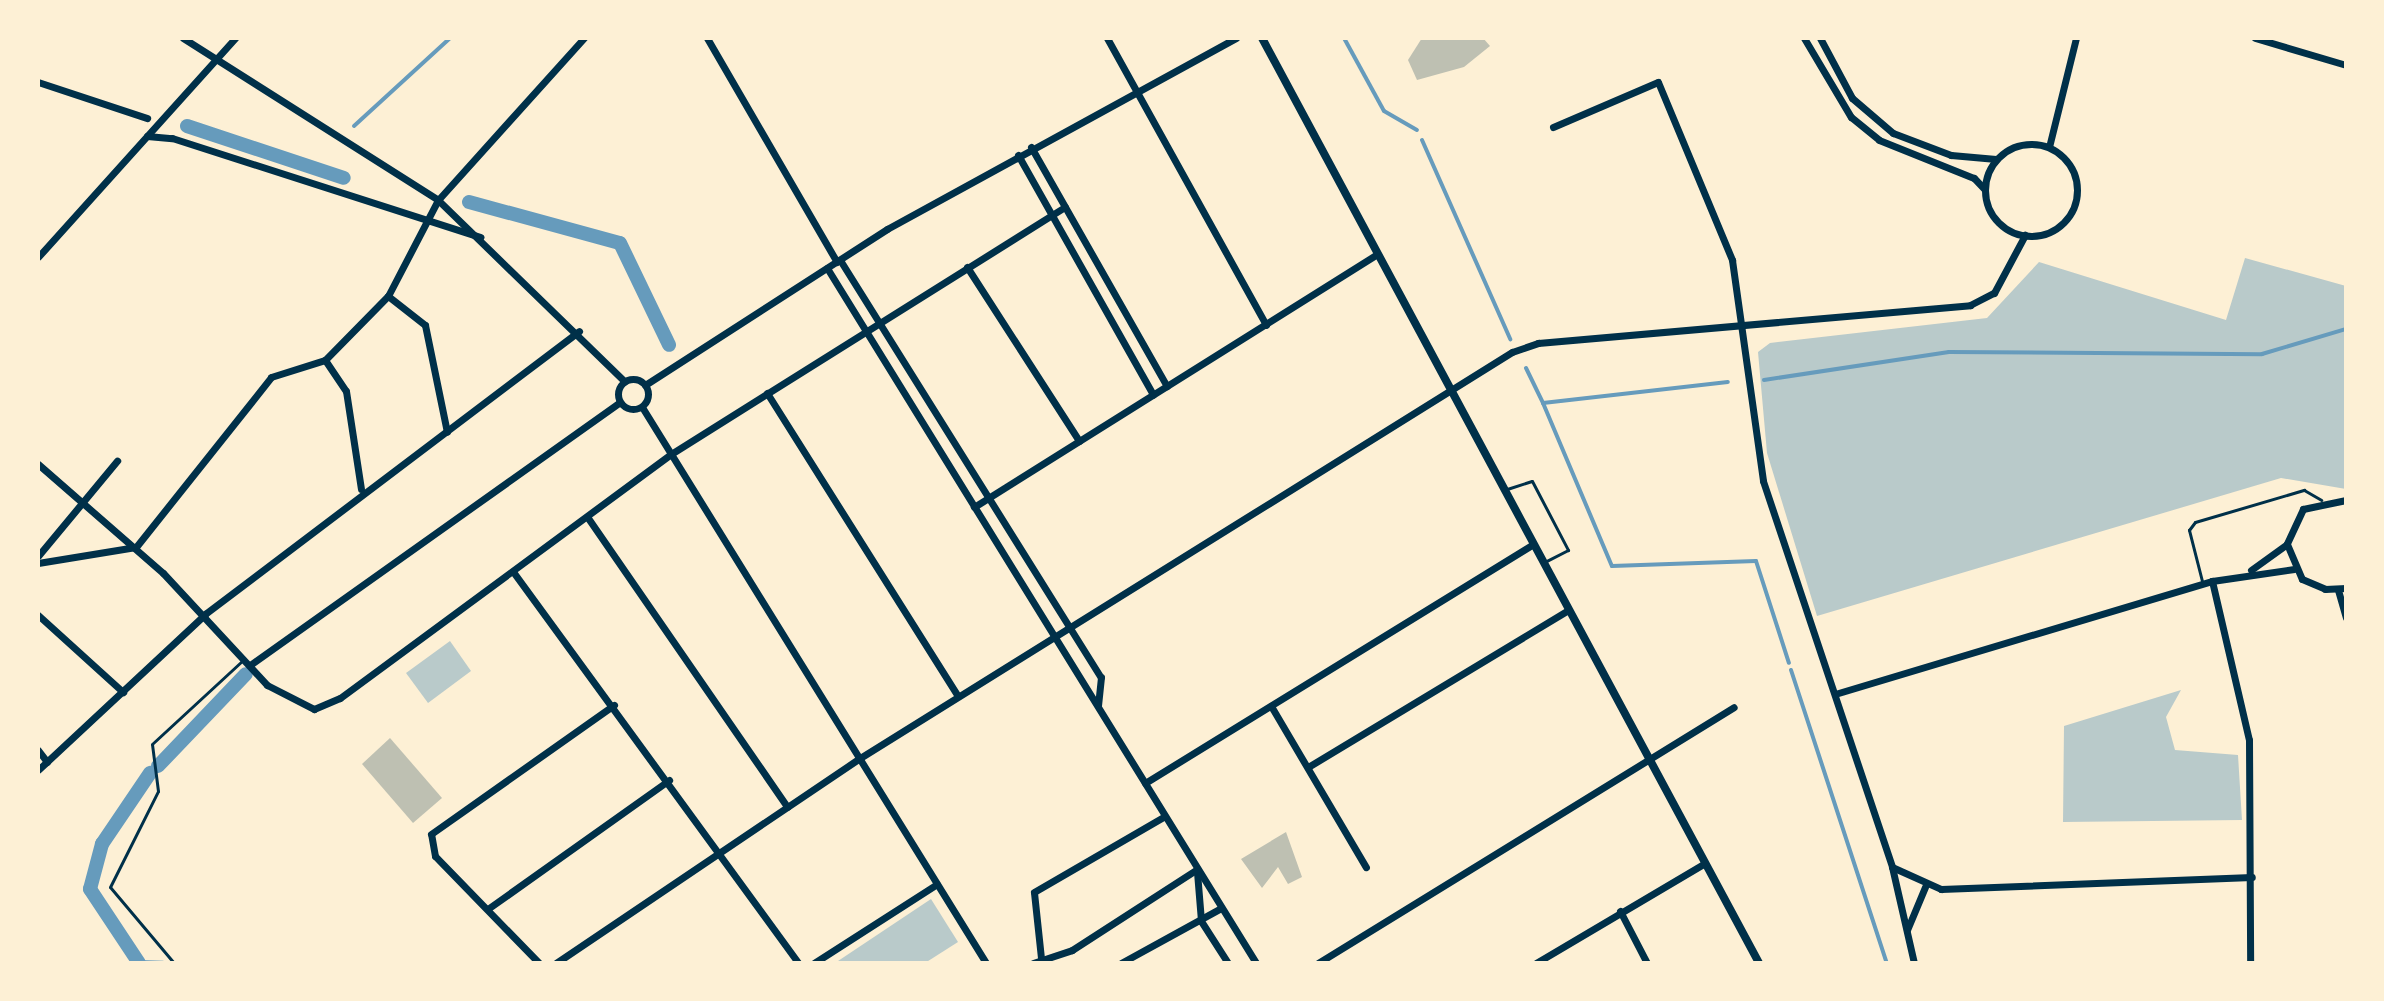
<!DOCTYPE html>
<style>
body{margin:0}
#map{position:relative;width:2384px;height:1001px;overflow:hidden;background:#fdf0d5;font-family:Roboto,sans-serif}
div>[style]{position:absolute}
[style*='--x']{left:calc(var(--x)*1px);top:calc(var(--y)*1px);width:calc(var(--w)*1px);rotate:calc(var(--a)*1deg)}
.green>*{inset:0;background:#b9caca}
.stream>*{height:4px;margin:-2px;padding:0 2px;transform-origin:2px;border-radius:2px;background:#669bbc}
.canal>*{height:14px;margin:-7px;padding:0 7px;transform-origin:7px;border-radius:7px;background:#669bbc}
.building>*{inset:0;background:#bec0b2}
.service>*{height:3px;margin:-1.5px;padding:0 1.5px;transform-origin:1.5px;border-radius:1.5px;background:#003049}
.minor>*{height:7px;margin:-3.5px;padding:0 3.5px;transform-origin:3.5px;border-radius:3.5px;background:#003049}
.minor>.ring{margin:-3.5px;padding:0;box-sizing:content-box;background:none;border:7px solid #003049;border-radius:50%}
.tertiary>*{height:8px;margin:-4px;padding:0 4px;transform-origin:4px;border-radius:4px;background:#003049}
span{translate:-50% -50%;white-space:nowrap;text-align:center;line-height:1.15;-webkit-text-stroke:7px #fdf0d5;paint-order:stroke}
.frame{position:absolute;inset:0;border:40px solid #fdf0d5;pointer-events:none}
</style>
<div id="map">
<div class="green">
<i style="clip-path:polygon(2245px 258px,2346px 286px,2346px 489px,2281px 478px,1817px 616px,1767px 453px,1758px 352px,1770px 343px,1987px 318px,2039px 262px,2226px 320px)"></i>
<i style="clip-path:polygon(450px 641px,471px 671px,428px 703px,406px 673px)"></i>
<i style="clip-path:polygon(2181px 690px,2166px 717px,2175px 750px,2238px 755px,2242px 820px,2063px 822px,2064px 726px)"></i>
<i style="clip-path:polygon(931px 899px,958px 942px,925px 963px,835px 963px)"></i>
</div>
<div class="stream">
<i style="--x:1344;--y:38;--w:83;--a:61.3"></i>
<i style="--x:1384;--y:111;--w:38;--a:30"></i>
<i style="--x:354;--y:126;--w:130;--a:-42.5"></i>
<i style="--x:1422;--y:140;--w:218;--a:66.1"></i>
<i style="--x:1526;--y:368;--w:39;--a:64"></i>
<i style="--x:1543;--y:403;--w:186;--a:-6.5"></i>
<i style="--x:1764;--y:380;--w:187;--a:-8.6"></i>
<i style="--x:1949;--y:352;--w:313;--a:0.4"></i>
<i style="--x:2262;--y:354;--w:88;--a:-16.6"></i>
<i style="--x:1543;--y:403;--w:177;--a:67.1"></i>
<i style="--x:1612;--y:566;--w:144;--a:-2"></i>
<i style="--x:1756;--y:561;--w:107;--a:72.1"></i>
<i style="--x:1791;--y:670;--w:308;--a:71.9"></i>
<i style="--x:139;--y:962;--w:24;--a:2"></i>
</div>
<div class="canal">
<i style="--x:187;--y:126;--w:165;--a:18.3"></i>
<i style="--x:469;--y:202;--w:156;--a:15.2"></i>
<i style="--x:620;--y:243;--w:113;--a:64.3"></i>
<i style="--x:158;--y:766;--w:127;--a:-46.3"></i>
<i style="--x:139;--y:963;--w:89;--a:-123.5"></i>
<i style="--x:90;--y:889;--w:47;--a:-75.1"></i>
<i style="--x:102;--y:844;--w:86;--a:-55.9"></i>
</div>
<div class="building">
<i style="clip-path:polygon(1422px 38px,1483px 38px,1490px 46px,1464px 67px,1417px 80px,1408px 60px)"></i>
<i style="clip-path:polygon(390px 738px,442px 798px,413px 823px,362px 764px)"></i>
<i style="clip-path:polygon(1286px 832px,1302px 877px,1288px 884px,1278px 867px,1262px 888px,1241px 859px)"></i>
</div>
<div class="service">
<i style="--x:1507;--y:489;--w:26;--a:-18"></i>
<i style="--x:1532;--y:481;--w:78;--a:62.4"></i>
<i style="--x:1568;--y:550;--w:25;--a:153"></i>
<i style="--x:2202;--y:581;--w:53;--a:-104.3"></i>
<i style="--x:2189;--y:530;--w:10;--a:-53"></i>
<i style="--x:2195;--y:522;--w:114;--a:-16.4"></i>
<i style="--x:2304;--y:490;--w:20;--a:30"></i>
<i style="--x:174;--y:963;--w:99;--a:-130.1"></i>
<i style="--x:110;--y:887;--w:107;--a:-63.4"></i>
<i style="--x:158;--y:791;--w:47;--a:-97.3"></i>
<i style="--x:152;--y:744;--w:122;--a:-42.7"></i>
</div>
<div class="minor">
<i style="--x:183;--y:38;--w:302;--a:32.4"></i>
<i style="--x:438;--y:200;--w:260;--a:44.2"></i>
<i style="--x:707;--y:38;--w:259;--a:59.9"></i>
<i style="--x:1107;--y:38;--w:328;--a:61"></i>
<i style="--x:1804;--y:38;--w:92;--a:59.3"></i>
<i style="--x:1851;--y:117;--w:36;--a:39"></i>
<i style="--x:1879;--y:140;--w:102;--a:21.8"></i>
<i style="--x:1974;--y:178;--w:16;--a:47"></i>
<i style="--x:1820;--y:38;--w:68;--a:61.9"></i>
<i style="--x:1852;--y:98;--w:54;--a:40.5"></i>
<i style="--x:1893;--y:133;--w:62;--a:20.8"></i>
<i style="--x:1951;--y:155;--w:45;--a:5.1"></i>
<i style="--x:2255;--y:38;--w:95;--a:16.5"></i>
<i style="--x:38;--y:82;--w:115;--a:18.3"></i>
<i style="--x:1553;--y:127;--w:114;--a:-23.2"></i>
<i style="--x:1658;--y:82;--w:193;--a:67.4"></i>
<i style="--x:1732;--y:260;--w:223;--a:82"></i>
<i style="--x:1763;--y:481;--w:407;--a:71.5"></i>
<i style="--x:1892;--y:867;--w:54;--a:24.2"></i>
<i style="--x:1941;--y:889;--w:311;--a:-2.2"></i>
<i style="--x:147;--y:136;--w:25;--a:5"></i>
<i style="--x:172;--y:138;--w:324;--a:17.8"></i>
<i class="ring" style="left:1985px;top:144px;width:85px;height:85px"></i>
<i style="--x:1031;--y:147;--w:275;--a:60.4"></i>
<i style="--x:2049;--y:147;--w:112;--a:-76.1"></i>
<i style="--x:1018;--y:155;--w:275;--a:60.6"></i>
<i style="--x:38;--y:257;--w:295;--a:-48"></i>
<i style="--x:840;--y:260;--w:492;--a:58"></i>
<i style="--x:1101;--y:677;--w:28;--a:96"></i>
<i style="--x:967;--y:267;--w:207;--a:57.2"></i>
<i style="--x:827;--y:268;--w:817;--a:58.31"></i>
<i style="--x:388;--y:296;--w:47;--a:38.1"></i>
<i style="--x:425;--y:325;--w:109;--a:78.4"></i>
<i style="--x:325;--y:360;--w:37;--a:56"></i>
<i style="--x:346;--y:391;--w:99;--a:81.3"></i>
<i class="ring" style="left:618px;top:379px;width:23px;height:23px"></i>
<i style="--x:645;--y:385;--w:288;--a:-32.8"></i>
<i style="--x:887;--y:229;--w:398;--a:-28.7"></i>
<i style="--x:767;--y:393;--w:358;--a:57.8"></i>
<i style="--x:642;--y:407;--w:654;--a:58.25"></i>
<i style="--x:38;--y:464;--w:166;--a:41.1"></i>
<i style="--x:163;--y:573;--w:153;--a:47.1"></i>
<i style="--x:267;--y:685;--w:53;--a:27.1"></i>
<i style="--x:314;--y:709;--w:28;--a:-23"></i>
<i style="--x:340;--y:698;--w:411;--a:-36.4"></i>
<i style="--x:671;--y:454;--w:465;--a:-32.1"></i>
<i style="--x:2346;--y:500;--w:44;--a:168.2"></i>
<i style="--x:2303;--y:509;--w:38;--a:115"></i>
<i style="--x:2287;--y:544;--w:38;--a:67"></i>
<i style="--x:2302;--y:579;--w:25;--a:23"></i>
<i style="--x:2325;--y:589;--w:21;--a:-3"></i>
<i style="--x:974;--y:507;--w:476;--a:-32.1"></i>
<i style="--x:588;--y:518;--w:351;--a:55.4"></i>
<i style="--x:38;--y:556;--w:124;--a:-50.3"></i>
<i style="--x:38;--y:563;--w:99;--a:-9.3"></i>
<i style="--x:136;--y:547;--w:217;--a:-51.5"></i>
<i style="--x:271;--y:377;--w:57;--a:-17.5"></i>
<i style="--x:325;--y:360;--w:90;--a:-45.5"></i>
<i style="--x:388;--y:296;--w:108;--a:-62.5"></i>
<i style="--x:438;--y:200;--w:218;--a:-48"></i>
<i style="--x:2251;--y:570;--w:44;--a:-35.8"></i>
<i style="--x:514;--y:573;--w:482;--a:53.9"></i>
<i style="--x:2212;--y:581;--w:163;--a:76.9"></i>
<i style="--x:2249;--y:740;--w:223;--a:89.7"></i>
<i style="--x:2338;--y:590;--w:29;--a:74"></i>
<i style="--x:38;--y:615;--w:115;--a:42.2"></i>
<i style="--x:250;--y:665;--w:453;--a:-35.4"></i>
<i style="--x:1835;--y:694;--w:394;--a:-16.7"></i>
<i style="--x:2212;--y:581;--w:83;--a:-8.3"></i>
<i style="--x:1271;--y:706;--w:187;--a:59.5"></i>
<i style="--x:38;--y:750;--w:15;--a:53"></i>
<i style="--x:1308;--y:767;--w:304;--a:-31.1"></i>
<i style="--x:38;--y:770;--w:229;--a:-43"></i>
<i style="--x:205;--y:614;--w:469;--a:-37.1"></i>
<i style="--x:1145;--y:783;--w:456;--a:-31.6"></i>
<i style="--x:1892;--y:867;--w:98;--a:77.1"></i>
<i style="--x:1197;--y:872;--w:49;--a:85.3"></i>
<i style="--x:1201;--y:921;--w:50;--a:57.3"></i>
<i style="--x:489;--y:908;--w:221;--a:-35.4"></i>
<i style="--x:1620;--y:911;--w:59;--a:62.6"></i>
<i style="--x:1907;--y:930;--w:47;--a:-67.3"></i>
<i style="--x:1041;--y:958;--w:66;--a:-96.1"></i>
<i style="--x:1034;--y:892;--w:151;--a:-30.1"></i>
<i style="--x:539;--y:963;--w:149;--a:-134.2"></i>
<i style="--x:435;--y:856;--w:22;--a:-100"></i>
<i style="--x:431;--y:834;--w:224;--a:-35.2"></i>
<i style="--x:556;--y:963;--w:367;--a:-34"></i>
<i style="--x:860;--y:758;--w:768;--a:-31.91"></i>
<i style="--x:1512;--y:352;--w:28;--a:-19"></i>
<i style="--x:1538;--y:343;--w:434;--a:-5"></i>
<i style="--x:1970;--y:305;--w:27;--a:-27"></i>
<i style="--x:1994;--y:293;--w:66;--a:-61.9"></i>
<i style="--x:814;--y:963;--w:146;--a:-32.7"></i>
<i style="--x:1033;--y:963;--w:41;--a:-18.4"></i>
<i style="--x:1072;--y:950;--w:149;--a:-32.9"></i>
<i style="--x:1121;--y:963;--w:114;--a:-28.8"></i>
<i style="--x:1318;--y:963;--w:488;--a:-31.6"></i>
<i style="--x:1536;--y:963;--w:196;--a:-30.6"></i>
</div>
<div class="tertiary">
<i style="--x:1262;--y:38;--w:1050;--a:61.75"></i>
</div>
<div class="frame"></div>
</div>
